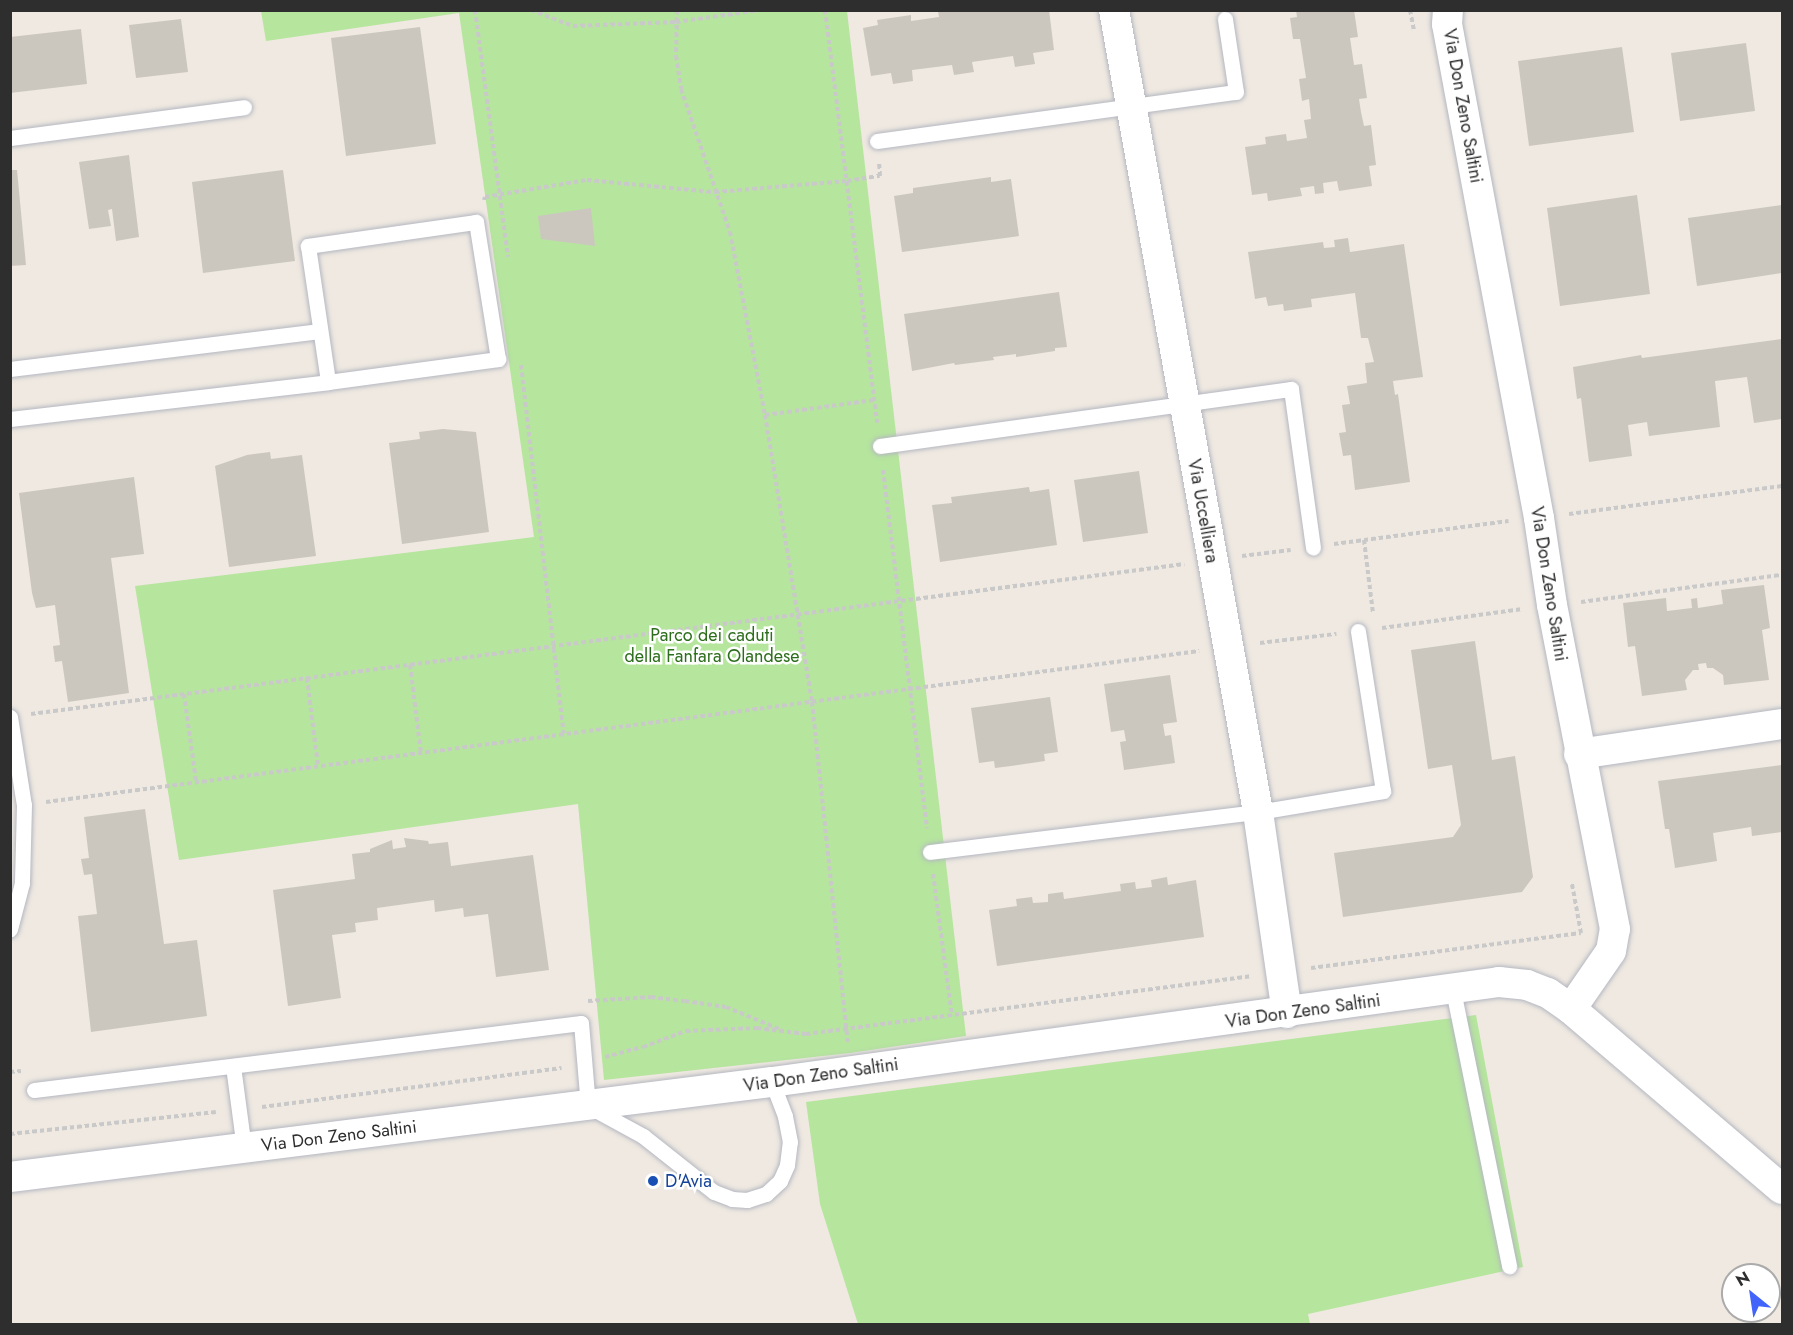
<!DOCTYPE html>
<style>
body{margin:0}
#map{position:relative;width:1793px;height:1335px;overflow:hidden;background:#efe9e1;font-family:Jost,sans-serif}
div>[style]{position:absolute}
[style*='--x']{left:calc(var(--x)*1px);top:calc(var(--y)*1px);width:calc(var(--w)*1px);rotate:calc(var(--a)*1deg)}
.green>*{inset:0;background:#b6e59e}
.building>*{inset:0;background:#cbc7bf}
.path>*{height:4px;margin-top:-2px;transform-origin:0;background:repeating-linear-gradient(90deg,#c9c9c9 0 4.5px,transparent 0 7.5px)}
.roads{filter:drop-shadow(0 0 2px #b4b7c1) drop-shadow(0 0 2px #b4b7c1)}
.lane>*{height:15px;margin:-7.5px;padding:0 7.5px;transform-origin:7.5px;border-radius:7.5px;background:#fff}
.street>*{height:30px;margin:-15px;padding:0 15px;transform-origin:15px;border-radius:15px;background:#fff}
.dots>*{width:16px;height:16px;translate:-50% -50%;box-sizing:border-box;border:3px solid #fff;border-radius:50%}
span{translate:-50% -50%;white-space:nowrap;text-align:center;line-height:1.15;-webkit-text-stroke:5px #fff;paint-order:stroke}
.street-label{font-size:18px;color:#2e2e2e}
.park-label{font-size:18px;color:#2c6e1b}
.transit-label{font-size:18px;color:#164399}
.left{translate:0 -50%;text-align:left}
.frame{position:absolute;inset:0;border:12px solid #2e2e2e;pointer-events:none}
.north{position:absolute;left:1721px;top:1263px;width:60px;height:60px;box-sizing:border-box;background:#fff;border:2px solid #ababab;border-radius:50%;rotate:330deg;font-size:16px;font-weight:700;line-height:24px;text-align:center;color:#2e2e2e}
.north::after{content:'';display:block;margin:auto;width:21px;height:27px;background:#4264fb;clip-path:polygon(50% 0,100% 100%,50% 72%,0 100%)}
</style>
<div id="map">
<div class="green">
<i style="clip-path:polygon(261px 11px,847px 11px,966px 1036px,850px 1053px,604px 1080px,578px 804px,179px 860px,135px 586px,534px 537px,459px 13px,266px 41px)"></i>
<i style="clip-path:polygon(1476px 1015px,1523px 1267px,1308px 1314px,1310px 1324px,858px 1324px,820px 1204px,806px 1102px)"></i>
</div>
<div class="building">
<i style="clip-path:polygon(945px 10px,1049px 10px,1054px 50px,1033px 53px,1035px 64px,1015px 67px,1013px 56px,972px 62px,974px 72px,954px 75px,952px 65px,912px 70px,913px 81px,893px 84px,891px 73px,871px 76px,863px 28px,878px 25px,877px 20px,911px 15px,911px 21px,939px 17px,938px 11px)"></i>
<i style="clip-path:polygon(1296px 10px,1354px 10px,1358px 37px,1350px 38px,1354px 65px,1362px 64px,1367px 98px,1359px 99px,1361px 112px,1364px 126px,1371px 125px,1376px 165px,1369px 166px,1372px 186px,1339px 191px,1337px 181px,1323px 183px,1324px 193px,1315px 194px,1314px 186px,1300px 188px,1302px 196px,1268px 201px,1267px 193px,1252px 195px,1245px 147px,1266px 144px,1265px 137px,1286px 134px,1287px 141px,1307px 138px,1304px 120px,1311px 119px,1309px 99px,1302px 101px,1299px 79px,1306px 78px,1300px 39px,1293px 39px,1290px 18px,1297px 17px)"></i>
<i style="clip-path:polygon(181px 19px,188px 72px,136px 78px,129px 25px)"></i>
<i style="clip-path:polygon(420px 27px,436px 144px,346px 156px,331px 38px)"></i>
<i style="clip-path:polygon(81px 29px,87px 84px,10px 93px,10px 37px)"></i>
<i style="clip-path:polygon(1746px 43px,1755px 111px,1680px 121px,1671px 53px)"></i>
<i style="clip-path:polygon(1622px 47px,1634px 132px,1529px 146px,1518px 61px)"></i>
<i style="clip-path:polygon(129px 155px,139px 237px,116px 241px,112px 209px,108px 210px,111px 226px,89px 229px,79px 162px)"></i>
<i style="clip-path:polygon(10px 170px,17px 170px,26px 265px,10px 266px)"></i>
<i style="clip-path:polygon(283px 170px,295px 261px,203px 273px,192px 182px)"></i>
<i style="clip-path:polygon(991px 177px,991px 182px,1011px 179px,1019px 236px,902px 252px,894px 196px,913px 193px,913px 188px)"></i>
<i style="clip-path:polygon(1637px 195px,1650px 294px,1560px 306px,1547px 208px)"></i>
<i style="clip-path:polygon(1782px 205px,1782px 273px,1697px 286px,1688px 218px)"></i>
<i style="clip-path:polygon(591px 208px,595px 246px,541px 239px,538px 216px)"></i>
<i style="clip-path:polygon(1348px 238px,1350px 252px,1404px 244px,1423px 377px,1393px 381px,1395px 395px,1398px 394px,1410px 482px,1355px 490px,1351px 455px,1343px 456px,1339px 433px,1346px 432px,1342px 405px,1350px 404px,1347px 386px,1367px 383px,1365px 363px,1374px 362px,1368px 338px,1361px 338px,1355px 293px,1311px 299px,1312px 307px,1284px 311px,1283px 304px,1268px 306px,1266px 297px,1255px 299px,1248px 252px,1323px 242px,1324px 248px,1335px 247px,1334px 240px)"></i>
<i style="clip-path:polygon(1059px 292px,1067px 347px,1055px 348px,1055px 351px,1016px 357px,1016px 354px,993px 357px,994px 360px,955px 365px,954px 363px,912px 371px,904px 314px)"></i>
<i style="clip-path:polygon(1782px 339px,1782px 419px,1754px 423px,1747px 377px,1715px 381px,1720px 427px,1649px 436px,1647px 422px,1628px 425px,1632px 456px,1589px 462px,1581px 398px,1577px 399px,1573px 367px,1641px 355px,1642px 358px)"></i>
<i style="clip-path:polygon(443px 429px,476px 432px,489px 532px,402px 544px,389px 443px,420px 439px,419px 432px)"></i>
<i style="clip-path:polygon(270px 452px,271px 459px,302px 455px,316px 556px,229px 567px,215px 466px,247px 455px)"></i>
<i style="clip-path:polygon(1139px 471px,1148px 533px,1083px 542px,1074px 480px)"></i>
<i style="clip-path:polygon(134px 477px,144px 554px,111px 558px,129px 693px,68px 702px,62px 661px,55px 662px,53px 646px,60px 645px,55px 605px,36px 608px,32px 593px,19px 493px)"></i>
<i style="clip-path:polygon(1029px 487px,1030px 492px,1049px 489px,1057px 545px,940px 562px,932px 505px,952px 503px,951px 497px)"></i>
<i style="clip-path:polygon(1764px 585px,1770px 628px,1762px 630px,1769px 680px,1724px 685px,1723px 675px,1713px 668px,1707px 668px,1706px 663px,1698px 664px,1699px 670px,1693px 670px,1685px 680px,1687px 690px,1642px 696px,1635px 646px,1628px 647px,1623px 603px,1666px 598px,1667px 611px,1692px 608px,1691px 599px,1697px 598px,1698px 608px,1723px 604px,1721px 590px)"></i>
<i style="clip-path:polygon(1475px 641px,1492px 760px,1515px 756px,1533px 877px,1522px 892px,1343px 917px,1334px 853px,1453px 837px,1461px 825px,1452px 765px,1428px 769px,1411px 650px)"></i>
<i style="clip-path:polygon(1170px 675px,1177px 722px,1163px 724px,1165px 736px,1171px 735px,1175px 763px,1124px 770px,1120px 742px,1126px 741px,1124px 730px,1111px 732px,1104px 684px)"></i>
<i style="clip-path:polygon(1050px 697px,1058px 752px,1044px 754px,1045px 761px,1011px 766px,995px 768px,994px 761px,979px 763px,971px 708px)"></i>
<i style="clip-path:polygon(1782px 765px,1782px 832px,1752px 836px,1751px 827px,1713px 833px,1717px 861px,1675px 868px,1669px 829px,1665px 829px,1658px 781px)"></i>
<i style="clip-path:polygon(145px 809px,164px 944px,197px 940px,207px 1016px,91px 1032px,78px 916px,97px 914px,92px 874px,84px 875px,81px 859px,89px 858px,84px 817px)"></i>
<i style="clip-path:polygon(404px 838px,428px 841px,429px 844px,448px 842px,451px 866px,533px 855px,549px 970px,496px 977px,488px 914px,464px 917px,463px 908px,435px 912px,434px 900px,377px 908px,378px 920px,355px 923px,356px 932px,332px 935px,341px 998px,288px 1006px,273px 890px,355px 879px,352px 854px,370px 852px,370px 849px,392px 840px,393px 849px,406px 847px)"></i>
<i style="clip-path:polygon(1167px 877px,1168px 885px,1196px 880px,1204px 937px,997px 966px,989px 910px,1017px 906px,1016px 899px,1032px 897px,1033px 903px,1048px 902px,1048px 894px,1063px 892px,1064px 899px,1121px 891px,1120px 884px,1135px 882px,1136px 889px,1152px 887px,1151px 880px)"></i>
</div>
<div class="path">
<i style="--x:475;--y:10;--w:249;--a:82.4"></i>
<i style="--x:531;--y:10;--w:45;--a:20.9"></i>
<i style="--x:573;--y:26;--w:103;--a:-2.2"></i>
<i style="--x:676;--y:22;--w:85;--a:-8.1"></i>
<i style="--x:677;--y:10;--w:46;--a:91.2"></i>
<i style="--x:676;--y:56;--w:33;--a:81"></i>
<i style="--x:681;--y:89;--w:151;--a:71.1"></i>
<i style="--x:730;--y:232;--w:186;--a:79.2"></i>
<i style="--x:765;--y:415;--w:291;--a:80.7"></i>
<i style="--x:812;--y:702;--w:342;--a:84"></i>
<i style="--x:825;--y:10;--w:416;--a:82.8"></i>
<i style="--x:1410;--y:10;--w:20;--a:79"></i>
<i style="--x:484;--y:200;--w:3;--a:-72"></i>
<i style="--x:485;--y:197;--w:103;--a:-9.5"></i>
<i style="--x:587;--y:180;--w:129;--a:5.4"></i>
<i style="--x:715;--y:192;--w:132;--a:-4.8"></i>
<i style="--x:847;--y:181;--w:33;--a:-9"></i>
<i style="--x:880;--y:176;--w:14;--a:-94"></i>
<i style="--x:521;--y:365;--w:371;--a:83.4"></i>
<i style="--x:765;--y:415;--w:110;--a:-7.8"></i>
<i style="--x:883;--y:470;--w:361;--a:83"></i>
<i style="--x:1569;--y:514;--w:215;--a:-7.5"></i>
<i style="--x:1364;--y:540;--w:74;--a:83"></i>
<i style="--x:1334;--y:544;--w:176;--a:-7.5"></i>
<i style="--x:1242;--y:556;--w:49;--a:-7"></i>
<i style="--x:1581;--y:602;--w:203;--a:-7.7"></i>
<i style="--x:1382;--y:628;--w:142;--a:-7.7"></i>
<i style="--x:1260;--y:643;--w:77;--a:-6.8"></i>
<i style="--x:410;--y:665;--w:89;--a:82.9"></i>
<i style="--x:307;--y:678;--w:89;--a:82.9"></i>
<i style="--x:184;--y:694;--w:89;--a:82.2"></i>
<i style="--x:31;--y:714;--w:1163;--a:-7.41"></i>
<i style="--x:46;--y:802;--w:1163;--a:-7.46"></i>
<i style="--x:933;--y:874;--w:143;--a:82.4"></i>
<i style="--x:1311;--y:968;--w:272;--a:-7.4"></i>
<i style="--x:1581;--y:933;--w:50;--a:-100.4"></i>
<i style="--x:588;--y:1001;--w:63;--a:-3.6"></i>
<i style="--x:651;--y:997;--w:34;--a:7"></i>
<i style="--x:685;--y:1001;--w:41;--a:8.3"></i>
<i style="--x:726;--y:1007;--w:57;--a:22.5"></i>
<i style="--x:605;--y:1057;--w:39;--a:-15"></i>
<i style="--x:643;--y:1047;--w:46;--a:-20.4"></i>
<i style="--x:686;--y:1031;--w:71;--a:-2.4"></i>
<i style="--x:757;--y:1028;--w:49;--a:7"></i>
<i style="--x:806;--y:1034;--w:448;--a:-7.4"></i>
<i style="--x:10;--y:1072;--w:11;--a:-5"></i>
<i style="--x:262;--y:1107;--w:302;--a:-7.4"></i>
<i style="--x:10;--y:1134;--w:207;--a:-6.1"></i>
</div>
<div class="roads">
<div class="lane">
<i style="--x:10;--y:138;--w:236;--a:-7.5"></i>
<i style="--x:877;--y:141;--w:362;--a:-7.8"></i>
<i style="--x:1236;--y:92;--w:74;--a:-98.6"></i>
<i style="--x:10;--y:369;--w:312;--a:-7"></i>
<i style="--x:10;--y:419;--w:320;--a:-6.6"></i>
<i style="--x:328;--y:382;--w:172;--a:-7.7"></i>
<i style="--x:498;--y:359;--w:139;--a:-99.1"></i>
<i style="--x:476;--y:222;--w:170;--a:171.9"></i>
<i style="--x:308;--y:246;--w:137;--a:81.6"></i>
<i style="--x:880;--y:446;--w:415;--a:-7.9"></i>
<i style="--x:1291;--y:389;--w:160;--a:82.1"></i>
<i style="--x:10;--y:717;--w:89;--a:81"></i>
<i style="--x:24;--y:805;--w:78;--a:91.5"></i>
<i style="--x:22;--y:883;--w:48;--a:104.6"></i>
<i style="--x:930;--y:852;--w:330;--a:-7"></i>
<i style="--x:1258;--y:812;--w:127;--a:-9.5"></i>
<i style="--x:1383;--y:791;--w:162;--a:-98.9"></i>
<i style="--x:1453;--y:990;--w:282;--a:78.5"></i>
<i style="--x:233;--y:1066;--w:83;--a:82.4"></i>
<i style="--x:34;--y:1090;--w:551;--a:-6.98"></i>
<i style="--x:581;--y:1023;--w:83;--a:85.2"></i>
<i style="--x:588;--y:1106;--w:63;--a:28.6"></i>
<i style="--x:643;--y:1136;--w:90;--a:38.3"></i>
<i style="--x:714;--y:1192;--w:19;--a:21"></i>
<i style="--x:732;--y:1199;--w:15;--a:4"></i>
<i style="--x:747;--y:1200;--w:20;--a:-18"></i>
<i style="--x:766;--y:1194;--w:19;--a:-43"></i>
<i style="--x:780;--y:1181;--w:17;--a:-66"></i>
<i style="--x:787;--y:1165;--w:23;--a:-83"></i>
<i style="--x:790;--y:1142;--w:26;--a:-101"></i>
<i style="--x:785;--y:1116;--w:36;--a:-111"></i>
</div>
<div class="street">
<i style="--x:1114;--y:10;--w:815;--a:79.82"></i>
<i style="--x:1258;--y:812;--w:203;--a:81.8"></i>
<i style="--x:1579;--y:754;--w:205;--a:-8.4"></i>
<i style="--x:1571;--y:1009;--w:277;--a:40.5"></i>
<i style="--x:10;--y:1177;--w:768;--a:-7.11"></i>
<i style="--x:772;--y:1082;--w:734;--a:-7.83"></i>
<i style="--x:1499;--y:982;--w:28;--a:6"></i>
<i style="--x:1527;--y:985;--w:22;--a:21"></i>
<i style="--x:1548;--y:993;--w:28;--a:35"></i>
<i style="--x:1571;--y:1009;--w:70;--a:-55.4"></i>
<i style="--x:1611;--y:951;--w:22;--a:-80"></i>
<i style="--x:1615;--y:929;--w:330;--a:-101"></i>
<i style="--x:1552;--y:605;--w:88;--a:-98.5"></i>
<i style="--x:1539;--y:518;--w:502;--a:-100.55"></i>
<i style="--x:1447;--y:24;--w:14;--a:-86"></i>
</div>
</div>
<div class="dots">
<i style="left:653px;top:1181px;background:#1a4fb4"></i>
</div>
<div class="street-label">
<span style="left:1463px;top:106px;rotate:80deg">Via Don Zeno Saltini</span>
<span style="left:1203px;top:511px;rotate:80deg">Via Uccelliera</span>
<span style="left:1549px;top:584px;rotate:81deg">Via Don Zeno Saltini</span>
<span style="left:1303px;top:1011px;rotate:-8deg">Via Don Zeno Saltini</span>
<span style="left:821px;top:1075px;rotate:-8deg">Via Don Zeno Saltini</span>
<span style="left:339px;top:1136px;rotate:-7deg">Via Don Zeno Saltini</span>
</div>
<div class="park-label">
<span style="left:712px;top:646px">Parco dei caduti<br>della Fanfara Olandese</span>
</div>
<div class="transit-label">
<span class="left" style="left:665px;top:1181px">D'Avia</span>
</div>
<div class="frame"></div>
<div class="north">N</div>
</div>
